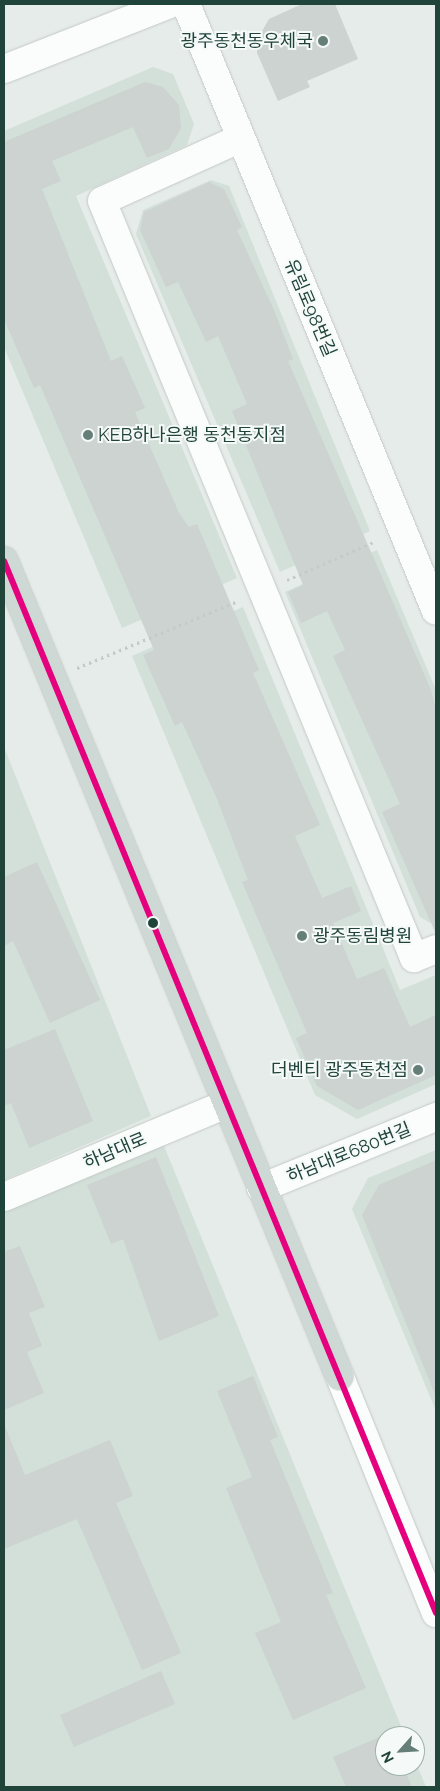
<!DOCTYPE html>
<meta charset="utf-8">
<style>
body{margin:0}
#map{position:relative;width:440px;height:1791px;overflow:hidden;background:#e6ece9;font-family:Raleway,"Noto Sans KR",sans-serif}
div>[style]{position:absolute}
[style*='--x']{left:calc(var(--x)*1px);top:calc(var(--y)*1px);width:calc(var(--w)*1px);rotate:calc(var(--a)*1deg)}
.built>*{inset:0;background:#d3dfd9}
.building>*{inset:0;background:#ccd3d1}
.path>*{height:3px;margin-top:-1.5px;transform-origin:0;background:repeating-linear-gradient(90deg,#c1ccc9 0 2.5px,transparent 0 6.5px)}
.roads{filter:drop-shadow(0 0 1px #c3c9c7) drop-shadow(0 0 1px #c3c9c7)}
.minor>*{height:28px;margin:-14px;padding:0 14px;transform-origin:14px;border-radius:14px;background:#fbfcfc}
.major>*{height:28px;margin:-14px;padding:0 14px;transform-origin:14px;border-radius:14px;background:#ced8d5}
.bus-1>*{height:6px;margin:-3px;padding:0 3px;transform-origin:3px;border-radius:3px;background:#e5007d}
.dots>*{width:14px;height:14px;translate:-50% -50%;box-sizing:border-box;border:2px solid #f5faf8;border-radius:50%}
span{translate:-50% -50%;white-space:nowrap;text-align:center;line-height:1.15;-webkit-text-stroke:4px #f5faf8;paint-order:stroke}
.poi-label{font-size:18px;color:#20433a}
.right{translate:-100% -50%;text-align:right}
.left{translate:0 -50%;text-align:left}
.street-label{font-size:18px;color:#20433a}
.frame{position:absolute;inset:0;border:5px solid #20433a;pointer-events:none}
.north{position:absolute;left:375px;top:1726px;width:50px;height:50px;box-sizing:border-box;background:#f5faf8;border:1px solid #a0b1ac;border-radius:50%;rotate:244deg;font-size:14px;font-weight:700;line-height:20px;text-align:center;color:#20433a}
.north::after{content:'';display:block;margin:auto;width:18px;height:22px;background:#657e77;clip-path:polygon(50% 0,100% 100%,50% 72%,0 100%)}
</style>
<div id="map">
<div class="built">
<i style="clip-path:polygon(153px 67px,173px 74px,194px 124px,187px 145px,76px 196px,237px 578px,122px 628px,4px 347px,4px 131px)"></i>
<i style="clip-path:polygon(211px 180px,229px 186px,370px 531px,280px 572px,136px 234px,143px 210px)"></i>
<i style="clip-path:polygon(377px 550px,436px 690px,436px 926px,420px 917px,285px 592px)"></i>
<i style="clip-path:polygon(243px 607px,400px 990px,436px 975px,436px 1084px,357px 1119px,315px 1095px,132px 656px)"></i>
<i style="clip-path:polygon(4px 747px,151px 1116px,4px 1180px)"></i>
<i style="clip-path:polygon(162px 1141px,405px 1736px,385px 1736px,385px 1766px,415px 1766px,415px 1760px,426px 1787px,4px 1787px,4px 1210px)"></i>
<i style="clip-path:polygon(436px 1150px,436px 1411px,352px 1209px,368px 1178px)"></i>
</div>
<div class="building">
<i style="clip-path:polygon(302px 4px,335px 4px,358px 59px,307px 81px,310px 87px,278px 101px,257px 53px,257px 40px,269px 19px)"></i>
<i style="clip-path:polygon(145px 82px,163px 87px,179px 105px,181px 128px,169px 149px,147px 158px,133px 127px,52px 161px,61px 181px,42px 189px,111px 361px,122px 356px,145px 408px,135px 412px,179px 513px,189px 527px,197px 524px,259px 670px,253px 673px,320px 825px,295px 836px,322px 898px,351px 886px,361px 911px,333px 923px,357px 979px,384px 968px,410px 1027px,436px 1015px,436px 1075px,358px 1110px,317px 1086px,296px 1038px,307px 1033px,242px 882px,248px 880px,217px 799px,182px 722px,175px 726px,143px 655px,154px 650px,40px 385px,34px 388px,4px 319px,4px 142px)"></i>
<i style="clip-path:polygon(209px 182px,224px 189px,242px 227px,237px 230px,274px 310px,293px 359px,288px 361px,431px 690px,436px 710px,436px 934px,382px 812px,400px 804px,333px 656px,345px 650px,327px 611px,301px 623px,288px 592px,303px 585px,232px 411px,247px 404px,218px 336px,206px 342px,178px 282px,166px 287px,140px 230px,144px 212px)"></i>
<i style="clip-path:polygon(37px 862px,100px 1000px,50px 1023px,13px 941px,4px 946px,4px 877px)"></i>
<i style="clip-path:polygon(55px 1029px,93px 1121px,29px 1148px,11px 1103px,4px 1106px,4px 1050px)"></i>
<i style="clip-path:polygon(156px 1157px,219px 1316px,159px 1341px,123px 1239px,111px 1244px,87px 1185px)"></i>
<i style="clip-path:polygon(436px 1160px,436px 1397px,362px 1215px,379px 1185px)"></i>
<i style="clip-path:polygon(20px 1246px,45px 1307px,29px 1313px,42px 1346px,27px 1352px,44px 1393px,4px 1410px,4px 1252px)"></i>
<i style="clip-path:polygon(253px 1376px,278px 1437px,270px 1440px,333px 1593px,326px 1595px,366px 1688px,293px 1720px,255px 1633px,281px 1622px,226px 1488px,252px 1477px,217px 1391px)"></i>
<i style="clip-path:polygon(4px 1424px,25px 1475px,110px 1440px,133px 1496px,116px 1503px,181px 1653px,142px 1670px,77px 1519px,4px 1549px)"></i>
<i style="clip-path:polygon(161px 1671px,175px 1704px,74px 1747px,60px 1715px)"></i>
<i style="clip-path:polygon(389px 1733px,385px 1736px,385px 1766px,403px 1766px,412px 1787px,346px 1787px,333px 1757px)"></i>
</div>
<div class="path">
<i style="--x:287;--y:580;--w:97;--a:-23.7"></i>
<i style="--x:77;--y:668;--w:174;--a:-22.6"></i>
</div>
<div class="roads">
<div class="minor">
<i style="--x:186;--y:4;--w:656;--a:67.62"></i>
<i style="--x:4;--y:69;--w:178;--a:-21.4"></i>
<i style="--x:239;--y:139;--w:150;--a:155.7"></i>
<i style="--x:102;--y:201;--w:819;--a:67.6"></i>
<i style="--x:414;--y:958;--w:24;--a:-22"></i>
<i style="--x:261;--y:1188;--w:189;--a:-22.1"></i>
<i style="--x:4;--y:1197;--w:241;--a:-22.7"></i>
<i style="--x:340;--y:1377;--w:255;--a:67.9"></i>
</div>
<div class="major">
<i style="--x:4;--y:561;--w:882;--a:67.62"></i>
</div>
</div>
<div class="bus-1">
<i style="--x:4;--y:561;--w:1137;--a:67.67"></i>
</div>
<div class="dots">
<i style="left:323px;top:41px;background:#657e77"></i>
<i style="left:88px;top:435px;background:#657e77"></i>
<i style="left:153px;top:923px;background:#20433a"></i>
<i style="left:302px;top:936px;background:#657e77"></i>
<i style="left:418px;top:1070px;background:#657e77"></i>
</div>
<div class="poi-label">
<span class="right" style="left:313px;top:41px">광주동천동우체국</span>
<span class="left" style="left:98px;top:435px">KEB하나은행 동천동지점</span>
<span class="left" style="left:313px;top:936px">광주동림병원</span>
<span class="right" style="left:408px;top:1070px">더벤티 광주동천점</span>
</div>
<div class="street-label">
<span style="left:310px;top:308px;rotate:67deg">유림로98번길</span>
<span style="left:115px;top:1151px;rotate:-23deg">하남대로</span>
<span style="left:349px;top:1153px;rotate:-22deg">하남대로680번길</span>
</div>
<div class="frame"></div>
<div class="north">N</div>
</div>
